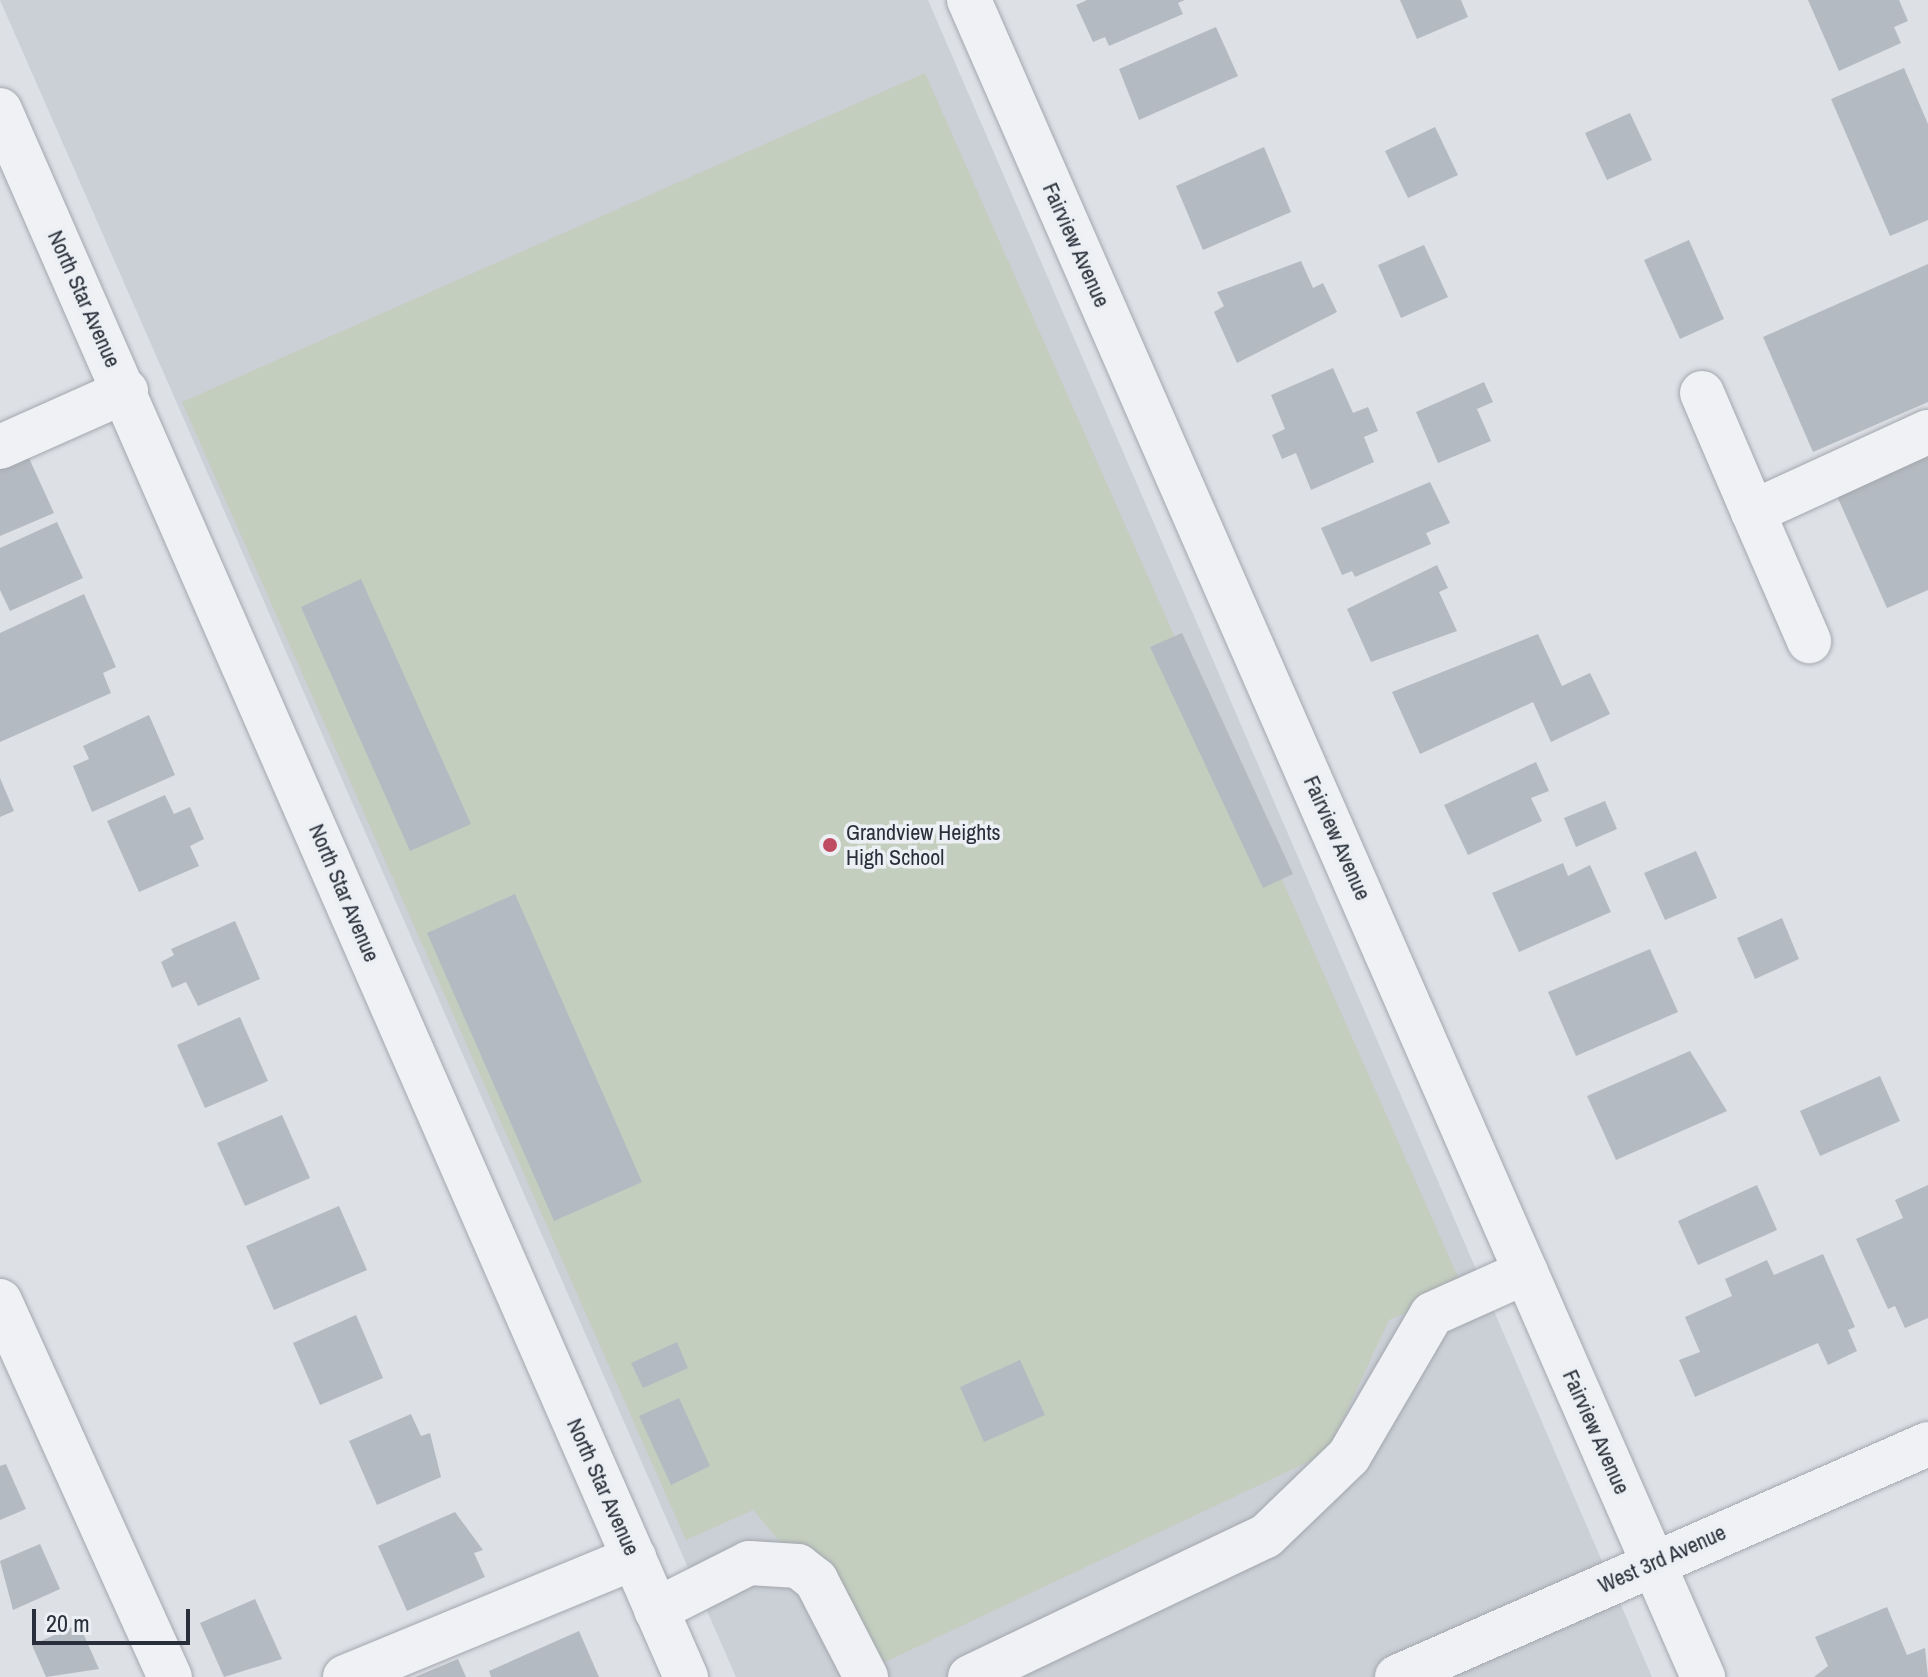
<!DOCTYPE html>
<style>
body{margin:0}
#map{position:relative;width:1928px;height:1677px;overflow:hidden;background:#dde0e5;font-family:"Archivo Narrow",sans-serif}
div>[style]{position:absolute}
[style*='--x']{left:calc(var(--x)*1px);top:calc(var(--y)*1px);width:calc(var(--w)*1px);rotate:calc(var(--a)*1deg)}
.built>*{inset:0;background:#cbcfd6}
.green>*{inset:0;background:#c3cebf}
.building>*{inset:0;background:#b4bac1}
.roads{filter:drop-shadow(0 0 2px #a3a7ae) drop-shadow(0 0 2px #a3a7ae)}
.minor>*{height:44px;margin:-22px;padding:0 22px;transform-origin:22px;border-radius:22px;background:#eff1f4}
.dots>*{width:22px;height:22px;translate:-50% -50%;box-sizing:border-box;border:4px solid #eceff3;border-radius:50%}
span{translate:-50% -50%;white-space:nowrap;text-align:center;line-height:1.15;-webkit-text-stroke:7px #eceff3;paint-order:stroke}
.street-label{font-size:22px;color:#282f3a}
.poi-label{font-size:22px;color:#282f3a}
.left{translate:0 -50%;text-align:left}
.scale{position:absolute;left:32px;top:1609px;width:158px;height:36px;box-sizing:border-box;border:4px solid #282f3a;border-top:0;padding-left:10px;font-size:24px;line-height:28px;white-space:nowrap;color:#282f3a;-webkit-text-stroke:6px #eceff3;paint-order:stroke}
</style>
<div id="map">
<div class="built">
<i style="clip-path:polygon(0 0,928px 0,1652px 1677px,736px 1677px)"></i>
</div>
<div class="green">
<i style="clip-path:polygon(925px 73px,1463px 1288px,1389px 1320px,1327px 1453px,883px 1663px,753px 1510px,686px 1540px,182px 402px)"></i>
</div>
<div class="building">
<i style="clip-path:polygon(1087px 0,1185px 0,1178px 3px,1183px 14px,1109px 46px,1105px 37px,1093px 42px,1076px 5px)"></i>
<i style="clip-path:polygon(1400px 0,1461px 0,1468px 17px,1417px 39px)"></i>
<i style="clip-path:polygon(1808px 0,1899px 0,1908px 21px,1894px 27px,1901px 43px,1839px 71px)"></i>
<i style="clip-path:polygon(1216px 27px,1238px 76px,1139px 120px,1119px 69px)"></i>
<i style="clip-path:polygon(1904px 68px,1928px 124px,1928px 220px,1890px 236px,1831px 99px)"></i>
<i style="clip-path:polygon(1630px 113px,1652px 160px,1607px 180px,1585px 133px)"></i>
<i style="clip-path:polygon(1435px 127px,1458px 175px,1408px 198px,1385px 151px)"></i>
<i style="clip-path:polygon(1264px 147px,1291px 212px,1203px 250px,1176px 186px)"></i>
<i style="clip-path:polygon(1689px 240px,1724px 319px,1680px 339px,1644px 260px)"></i>
<i style="clip-path:polygon(1424px 245px,1448px 297px,1401px 318px,1378px 265px)"></i>
<i style="clip-path:polygon(1301px 261px,1313px 288px,1323px 283px,1337px 312px,1237px 363px,1214px 312px,1224px 306px,1217px 292px)"></i>
<i style="clip-path:polygon(1928px 264px,1928px 402px,1813px 452px,1763px 337px)"></i>
<i style="clip-path:polygon(1333px 368px,1353px 413px,1368px 407px,1378px 431px,1364px 437px,1374px 462px,1311px 490px,1296px 453px,1282px 459px,1272px 435px,1285px 429px,1271px 395px)"></i>
<i style="clip-path:polygon(1484px 382px,1493px 402px,1477px 409px,1491px 441px,1438px 463px,1416px 412px)"></i>
<i style="clip-path:polygon(1928px 453px,1928px 590px,1887px 608px,1836px 494px)"></i>
<i style="clip-path:polygon(28px 456px,54px 513px,0 536px,0 468px)"></i>
<i style="clip-path:polygon(1430px 482px,1450px 523px,1426px 533px,1431px 544px,1355px 577px,1352px 571px,1342px 575px,1321px 528px)"></i>
<i style="clip-path:polygon(57px 522px,83px 578px,10px 611px,0 590px,0 548px)"></i>
<i style="clip-path:polygon(1437px 565px,1448px 588px,1439px 592px,1457px 631px,1371px 662px,1347px 609px)"></i>
<i style="clip-path:polygon(361px 579px,471px 824px,410px 851px,301px 607px)"></i>
<i style="clip-path:polygon(84px 594px,116px 667px,103px 673px,111px 693px,0 742px,0 633px)"></i>
<i style="clip-path:polygon(1182px 633px,1293px 874px,1263px 888px,1150px 647px)"></i>
<i style="clip-path:polygon(1538px 634px,1562px 686px,1590px 673px,1610px 714px,1551px 742px,1533px 702px,1420px 754px,1392px 692px)"></i>
<i style="clip-path:polygon(149px 715px,175px 775px,92px 812px,73px 766px,89px 759px,83px 746px)"></i>
<i style="clip-path:polygon(1536px 762px,1549px 791px,1531px 798px,1542px 821px,1468px 855px,1444px 805px)"></i>
<i style="clip-path:polygon(0 778px,14px 811px,0 817px)"></i>
<i style="clip-path:polygon(165px 795px,174px 814px,190px 807px,204px 839px,190px 846px,199px 866px,139px 892px,107px 821px)"></i>
<i style="clip-path:polygon(1605px 801px,1617px 829px,1576px 847px,1564px 818px)"></i>
<i style="clip-path:polygon(1696px 851px,1717px 898px,1665px 920px,1644px 873px)"></i>
<i style="clip-path:polygon(1563px 863px,1568px 876px,1590px 865px,1611px 912px,1519px 952px,1492px 893px)"></i>
<i style="clip-path:polygon(515px 894px,642px 1182px,554px 1221px,427px 933px)"></i>
<i style="clip-path:polygon(1782px 918px,1799px 959px,1755px 979px,1737px 938px)"></i>
<i style="clip-path:polygon(235px 921px,260px 979px,198px 1006px,186px 982px,172px 988px,161px 962px,174px 955px,171px 949px)"></i>
<i style="clip-path:polygon(1650px 949px,1678px 1012px,1576px 1056px,1548px 992px)"></i>
<i style="clip-path:polygon(240px 1017px,268px 1081px,205px 1108px,177px 1045px)"></i>
<i style="clip-path:polygon(1690px 1051px,1727px 1111px,1616px 1160px,1587px 1096px)"></i>
<i style="clip-path:polygon(1880px 1076px,1900px 1121px,1820px 1156px,1800px 1111px)"></i>
<i style="clip-path:polygon(282px 1115px,310px 1178px,245px 1206px,217px 1143px)"></i>
<i style="clip-path:polygon(1757px 1185px,1777px 1230px,1698px 1265px,1678px 1221px)"></i>
<i style="clip-path:polygon(1928px 1185px,1928px 1318px,1905px 1328px,1895px 1306px,1888px 1309px,1856px 1239px,1903px 1218px,1895px 1200px)"></i>
<i style="clip-path:polygon(339px 1206px,367px 1270px,274px 1310px,246px 1246px)"></i>
<i style="clip-path:polygon(1823px 1254px,1855px 1327px,1848px 1330px,1857px 1351px,1828px 1365px,1818px 1343px,1695px 1397px,1679px 1360px,1700px 1352px,1685px 1317px,1732px 1296px,1725px 1279px,1767px 1260px,1774px 1275px)"></i>
<i style="clip-path:polygon(356px 1315px,383px 1378px,320px 1405px,293px 1343px)"></i>
<i style="clip-path:polygon(677px 1342px,688px 1368px,643px 1388px,631px 1363px)"></i>
<i style="clip-path:polygon(1020px 1360px,1045px 1415px,984px 1442px,960px 1387px)"></i>
<i style="clip-path:polygon(679px 1398px,710px 1466px,671px 1485px,639px 1416px)"></i>
<i style="clip-path:polygon(411px 1414px,421px 1436px,430px 1433px,441px 1477px,377px 1505px,349px 1441px)"></i>
<i style="clip-path:polygon(6px 1464px,26px 1509px,0 1520px,0 1466px)"></i>
<i style="clip-path:polygon(455px 1512px,483px 1550px,474px 1553px,485px 1577px,407px 1611px,378px 1546px)"></i>
<i style="clip-path:polygon(40px 1544px,60px 1589px,13px 1610px,0 1561px)"></i>
<i style="clip-path:polygon(255px 1599px,282px 1659px,224px 1677px,200px 1623px)"></i>
<i style="clip-path:polygon(1887px 1607px,1907px 1655px,1925px 1648px,1928px 1677px,1814px 1677px,1828px 1666px,1815px 1637px)"></i>
<i style="clip-path:polygon(79px 1624px,99px 1669px,46px 1677px,32px 1645px)"></i>
<i style="clip-path:polygon(579px 1631px,599px 1677px,491px 1677px,489px 1671px)"></i>
<i style="clip-path:polygon(458px 1659px,466px 1677px,415px 1677px)"></i>
</div>
<div class="roads">
<div class="minor">
<i style="--x:969;--y:0;--w:1831;--a:66.36"></i>
<i style="--x:0;--y:110;--w:1711;--a:66.36"></i>
<i style="--x:1702;--y:393;--w:129;--a:66.8"></i>
<i style="--x:1753;--y:512;--w:192;--a:-24.6"></i>
<i style="--x:0;--y:447;--w:138;--a:-24"></i>
<i style="--x:1753;--y:512;--w:141;--a:66.5"></i>
<i style="--x:0;--y:1301;--w:413;--a:65.7"></i>
<i style="--x:656;--y:1610;--w:104;--a:-26.8"></i>
<i style="--x:749;--y:1563;--w:49;--a:3.5"></i>
<i style="--x:798;--y:1566;--w:23;--a:38"></i>
<i style="--x:816;--y:1580;--w:109;--a:62.7"></i>
<i style="--x:345;--y:1677;--w:313;--a:-22.4"></i>
<i style="--x:970;--y:1677;--w:328;--a:-25.5"></i>
<i style="--x:1266;--y:1536;--w:115;--a:-43.9"></i>
<i style="--x:1349;--y:1456;--w:164;--a:-59.7"></i>
<i style="--x:1432;--y:1314;--w:103;--a:-24.1"></i>
<i style="--x:1397;--y:1677;--w:580;--a:-23.69"></i>
</div>
</div>
<div class="dots">
<i style="left:830px;top:845px;background:#bf4c62"></i>
</div>
<div class="street-label">
<span style="left:1076px;top:245px;rotate:66deg">Fairview Avenue</span>
<span style="left:84px;top:299px;rotate:66deg">North Star Avenue</span>
<span style="left:1337px;top:838px;rotate:66deg">Fairview Avenue</span>
<span style="left:344px;top:893px;rotate:67deg">North Star Avenue</span>
<span style="left:1596px;top:1432px;rotate:66deg">Fairview Avenue</span>
<span style="left:603px;top:1487px;rotate:66deg">North Star Avenue</span>
<span style="left:1662px;top:1559px;rotate:-24deg">West 3rd Avenue</span>
</div>
<div class="poi-label">
<span class="left" style="left:846px;top:845px">Grandview Heights<br>High School</span>
</div>
<div class="scale">20 m</div>
</div>
